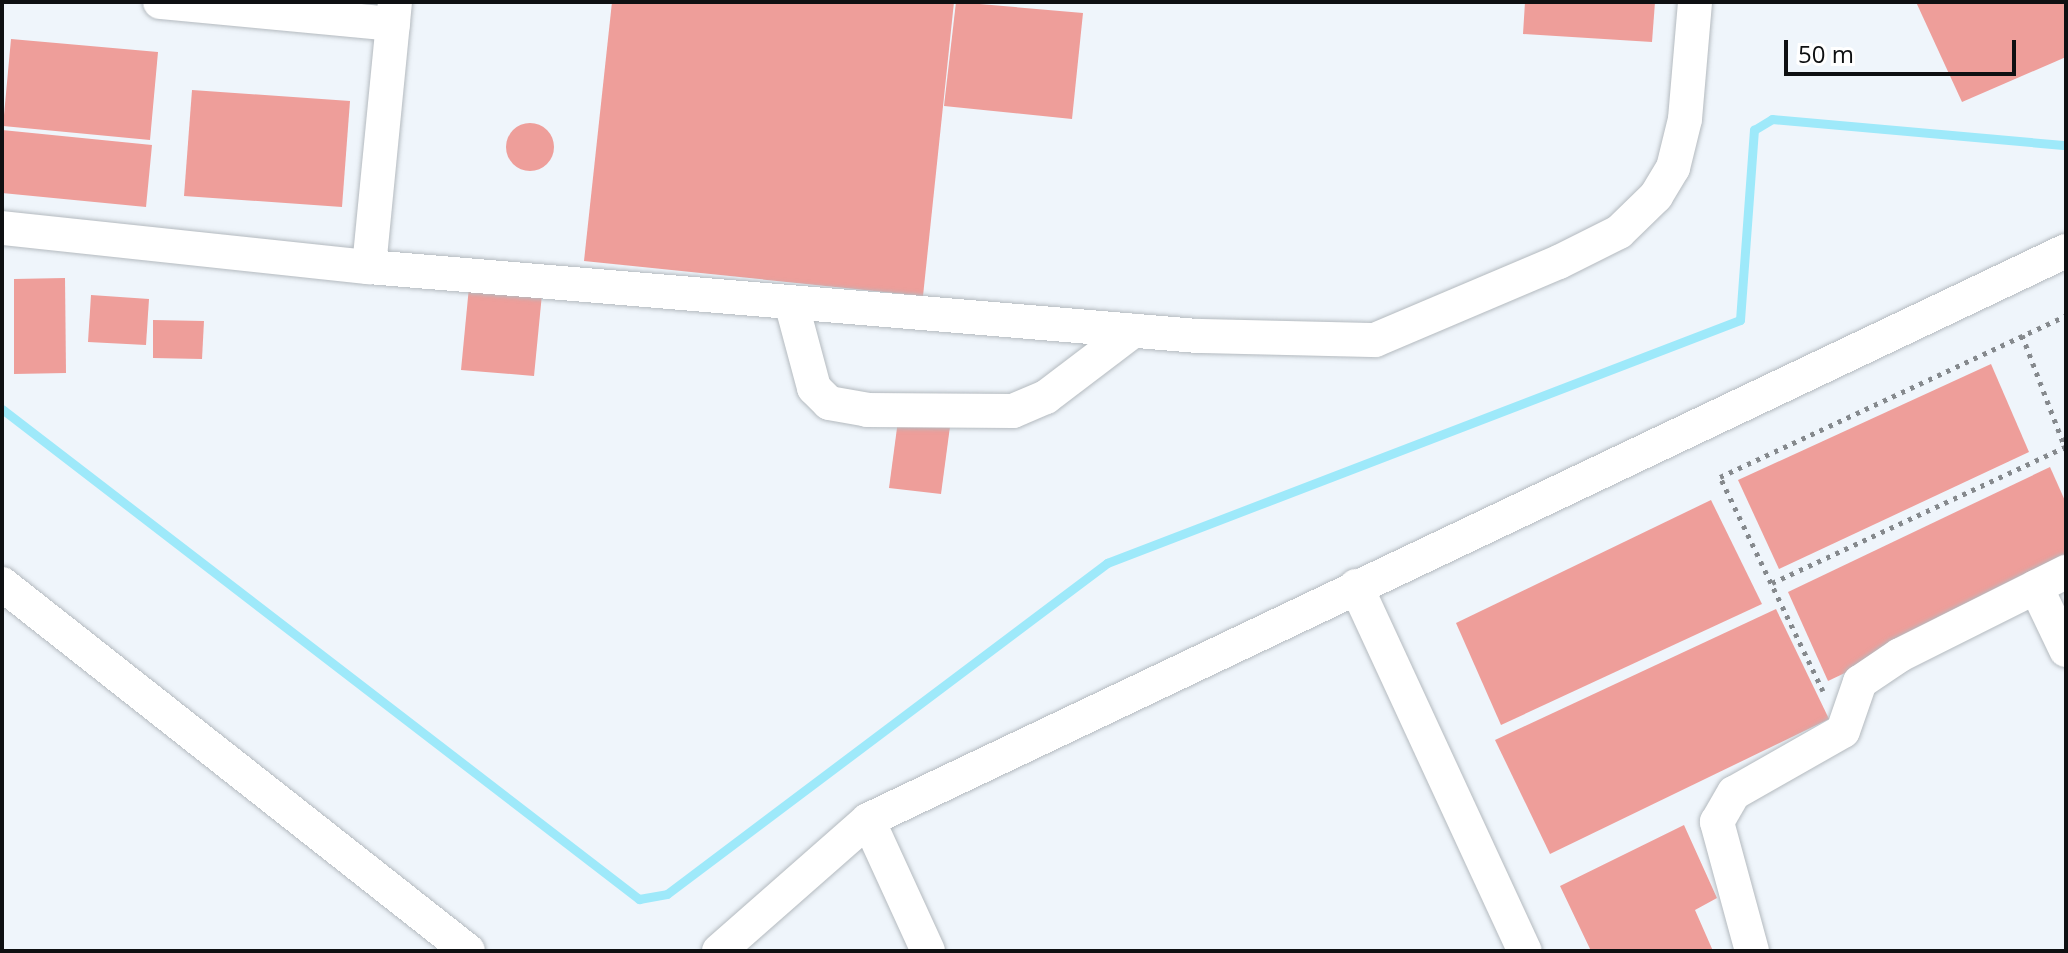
<!DOCTYPE html>
<style>
body{margin:0}
#map{position:relative;width:2068px;height:953px;overflow:hidden;background:#eff5fb;font-family:"Open Sans",sans-serif}
div>[style]{position:absolute}
[style*='--x']{left:calc(var(--x)*1px);top:calc(var(--y)*1px);width:calc(var(--w)*1px);rotate:calc(var(--a)*1deg)}
.stream>*{height:9px;margin:-4.5px;padding:0 4.5px;transform-origin:4.5px;border-radius:4.5px;background:#9ee9fa}
.building>*{inset:0;background:#ee9e9a}
.round{border-radius:50%}
.path>*{height:5px;margin-top:-2.5px;transform-origin:0;background:repeating-linear-gradient(90deg,#85898d 0 4px,transparent 0 10px)}
.roads{filter:drop-shadow(0 0 2px #b4babf) drop-shadow(0 0 2px #b4babf)}
.minor>*{height:34px;margin:-17px;padding:0 17px;transform-origin:17px;border-radius:17px;background:#fff}
span{translate:-50% -50%;white-space:nowrap;text-align:center;line-height:1.15;-webkit-text-stroke:8px #fff;paint-order:stroke}
.frame{position:absolute;inset:0;border:4px solid #0e1012;pointer-events:none}
.scale{position:absolute;left:1784px;top:40px;width:232px;height:36px;box-sizing:border-box;border:4px solid #0e1012;border-top:0;padding-left:10px;font-size:24px;line-height:28px;white-space:nowrap;color:#0e1012;-webkit-text-stroke:6px #fff;paint-order:stroke}
</style>
<div id="map">
<div class="stream">
<i style="--x:2;--y:409;--w:804;--a:37.57"></i>
<i style="--x:639;--y:899;--w:28;--a:-10"></i>
<i style="--x:667;--y:894;--w:551;--a:-36.95"></i>
<i style="--x:1107;--y:563;--w:678;--a:-21"></i>
<i style="--x:1740;--y:320;--w:191;--a:-85.8"></i>
<i style="--x:1754;--y:130;--w:21;--a:-31"></i>
<i style="--x:1772;--y:119;--w:295;--a:5.1"></i>
</div>
<div class="building">
<i style="clip-path:polygon(612px 2px,954px 2px,923px 296px,584px 261px)"></i>
<i style="clip-path:polygon(956px 2px,1083px 13px,1072px 119px,944px 106px)"></i>
<i style="clip-path:polygon(1525px 2px,1655px 2px,1652px 42px,1523px 34px)"></i>
<i style="clip-path:polygon(1916px 2px,2066px 2px,2066px 57px,1962px 102px)"></i>
<i style="clip-path:polygon(11px 39px,158px 52px,150px 140px,3px 126px)"></i>
<i style="clip-path:polygon(192px 90px,350px 101px,342px 207px,184px 196px)"></i>
<i class="round" style="left:506px;top:123px;width:48px;height:48px"></i>
<i style="clip-path:polygon(2px 130px,152px 145px,146px 207px,2px 193px)"></i>
<i style="clip-path:polygon(65px 278px,66px 373px,14px 374px,14px 279px)"></i>
<i style="clip-path:polygon(469px 287px,542px 294px,534px 376px,461px 370px)"></i>
<i style="clip-path:polygon(91px 295px,149px 299px,146px 345px,88px 342px)"></i>
<i style="clip-path:polygon(153px 320px,204px 321px,202px 359px,153px 358px)"></i>
<i style="clip-path:polygon(1991px 364px,2029px 452px,1779px 569px,1738px 480px)"></i>
<i style="clip-path:polygon(899px 413px,951px 419px,941px 494px,889px 488px)"></i>
<i style="clip-path:polygon(2050px 467px,2066px 503px,2066px 568px,1828px 681px,1788px 592px)"></i>
<i style="clip-path:polygon(1711px 500px,1762px 604px,1501px 725px,1456px 623px)"></i>
<i style="clip-path:polygon(1776px 609px,1829px 719px,1550px 854px,1495px 740px)"></i>
<i style="clip-path:polygon(1684px 825px,1717px 898px,1695px 910px,1713px 951px,1591px 951px,1560px 886px)"></i>
</div>
<div class="path">
<i style="--x:2022;--y:335;--w:123;--a:69.1"></i>
<i style="--x:1772;--y:583;--w:323;--a:-24.9"></i>
<i style="--x:1823;--y:691;--w:237;--a:-115.7"></i>
<i style="--x:1720;--y:477;--w:382;--a:-25"></i>
</div>
<div class="roads">
<div class="minor">
<i style="--x:160;--y:2;--w:234;--a:5.4"></i>
<i style="--x:2;--y:228;--w:369;--a:6.1"></i>
<i style="--x:369;--y:267;--w:266;--a:-84.4"></i>
<i style="--x:369;--y:267;--w:832;--a:4.76"></i>
<i style="--x:1198;--y:336;--w:177;--a:1.3"></i>
<i style="--x:1375;--y:340;--w:200;--a:-23"></i>
<i style="--x:1559;--y:262;--w:67;--a:-26.6"></i>
<i style="--x:1619;--y:232;--w:52;--a:-44.2"></i>
<i style="--x:1656;--y:196;--w:33;--a:-59"></i>
<i style="--x:1673;--y:168;--w:50;--a:-76.2"></i>
<i style="--x:1685;--y:119;--w:117;--a:-85.1"></i>
<i style="--x:791;--y:302;--w:89;--a:75"></i>
<i style="--x:814;--y:388;--w:21;--a:45"></i>
<i style="--x:829;--y:403;--w:39;--a:10"></i>
<i style="--x:867;--y:410;--w:146;--a:0.4"></i>
<i style="--x:1013;--y:411;--w:36;--a:-23"></i>
<i style="--x:1046;--y:397;--w:109;--a:-37.2"></i>
<i style="--x:2;--y:584;--w:593;--a:38.22"></i>
<i style="--x:1356;--y:586;--w:402;--a:65.2"></i>
<i style="--x:2036;--y:587;--w:70;--a:64.5"></i>
<i style="--x:868;--y:820;--w:144;--a:65.4"></i>
<i style="--x:719;--y:951;--w:198;--a:-41.3"></i>
<i style="--x:868;--y:820;--w:1326;--a:-25.41"></i>
<i style="--x:1752;--y:951;--w:134;--a:-105.2"></i>
<i style="--x:1717;--y:822;--w:34;--a:-60"></i>
<i style="--x:1734;--y:793;--w:125;--a:-29.6"></i>
<i style="--x:1843;--y:731;--w:52;--a:-70.9"></i>
<i style="--x:1860;--y:682;--w:48;--a:-34"></i>
<i style="--x:1900;--y:655;--w:186;--a:-26.6"></i>
</div>
</div>
<div class="frame"></div>
<div class="scale">50 m</div>
</div>
